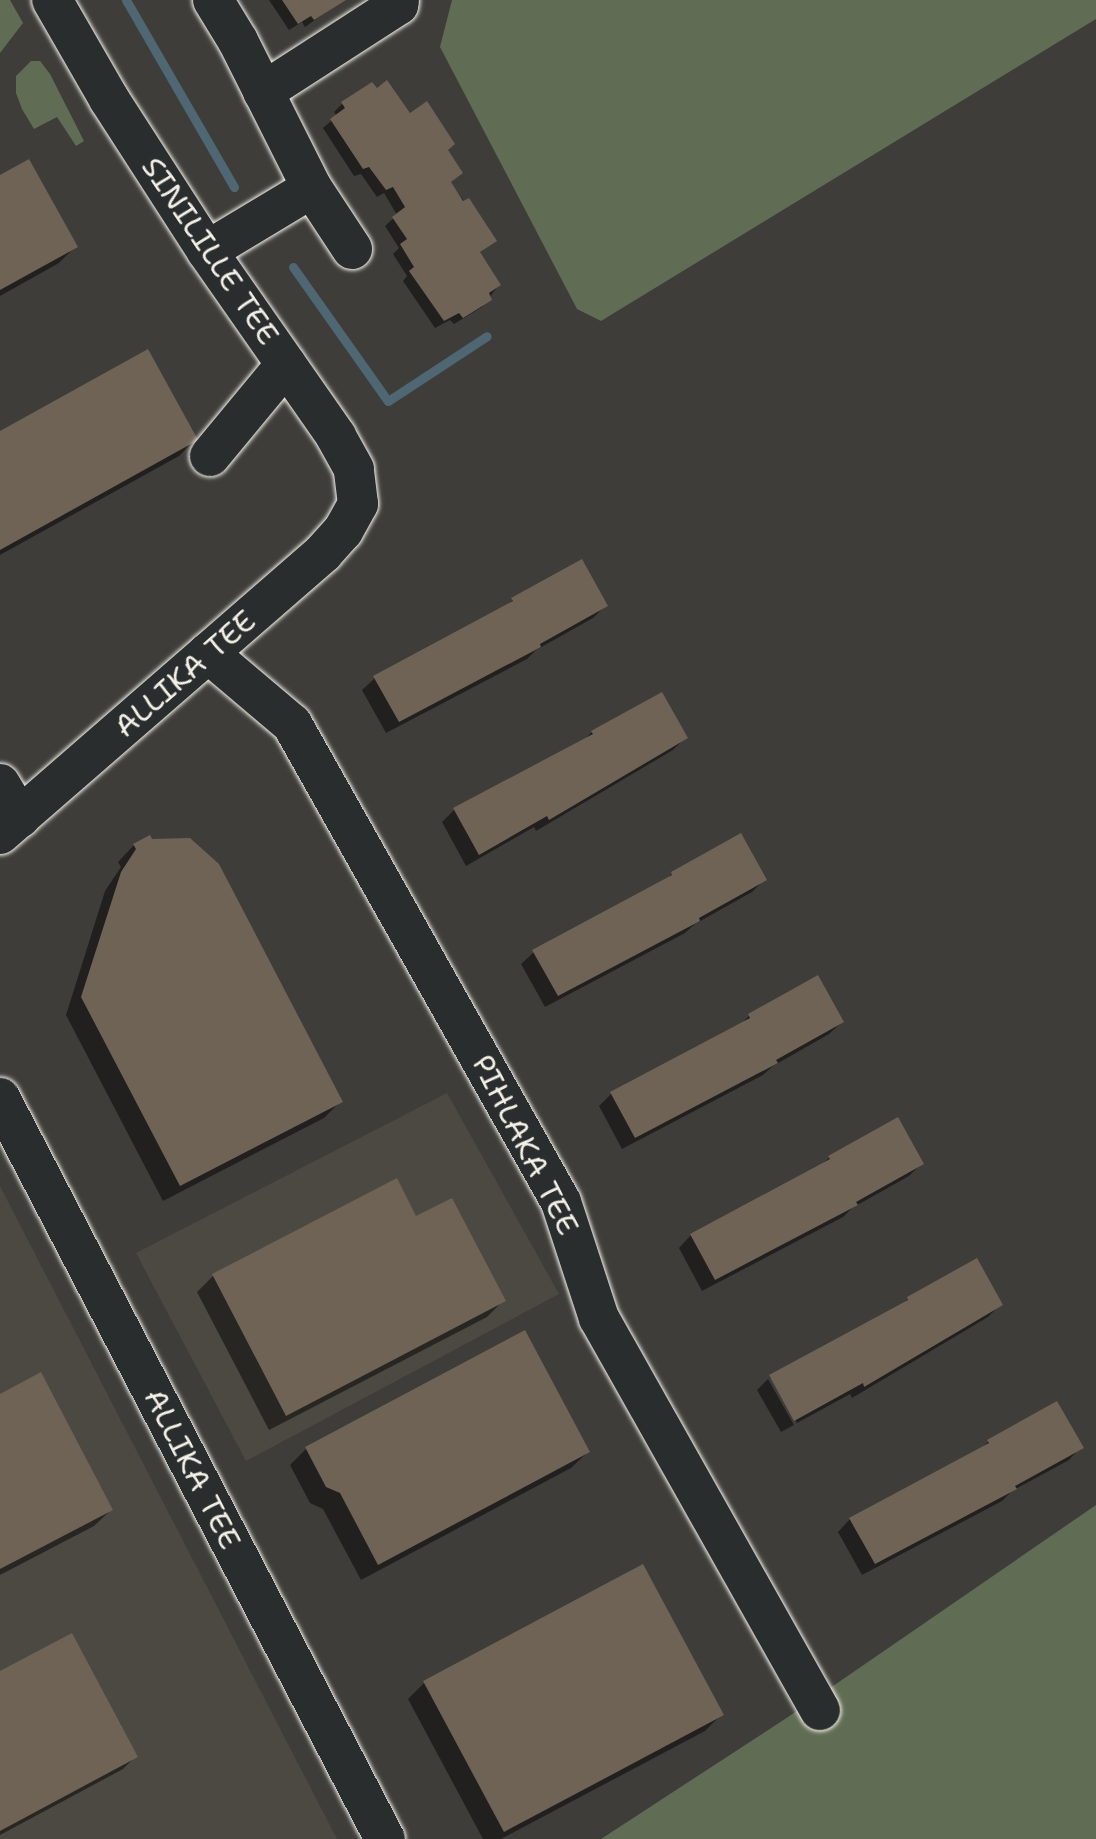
<!DOCTYPE html>
<style>
body{margin:0}
#map{position:relative;width:1096px;height:1839px;overflow:hidden;background:#3e3d3a;font-family:"Shantell Sans",sans-serif}
div>[style]{position:absolute}
[style*='--x']{left:calc(var(--x)*1px);top:calc(var(--y)*1px);width:calc(var(--w)*1px);rotate:calc(var(--a)*1deg)}
.built>*{inset:0;background:#4c4842}
.green>*{inset:0;background:#606c54}
.shadow>*{inset:0;background:#0007}
.stream>*{height:9px;margin:-4.5px;padding:0 4.5px;transform-origin:4.5px;border-radius:4.5px;background:#4e6773}
.building>*{inset:0;background:#6e6355}
.roads{filter:drop-shadow(0 0 2px #f4f1e8) drop-shadow(0 0 2px #f4f1e8)}
.minor>*{height:40px;margin:-20px;padding:0 20px;transform-origin:20px;border-radius:20px;background:#2a2d2e}
span{translate:-50% -50%;white-space:nowrap;text-align:center;line-height:1.15;-webkit-text-stroke:6px #2a2d2e;paint-order:stroke}
.street-label{font-size:30px;color:#f4f1e8}
</style>
<div id="map">
<div class="built">
<i style="clip-path:polygon(447px 1093px,559px 1294px,246px 1461px,136px 1253px)"></i>
<i style="clip-path:polygon(0 1186px,337px 1839px,0 1839px)"></i>
</div>
<div class="green">
<i style="clip-path:polygon(0 0,10px 0,23px 23px,0 53px)"></i>
<i style="clip-path:polygon(452px 0,1096px 0,1096px 19px,601px 321px,577px 309px,440px 47px)"></i>
<i style="clip-path:polygon(31px 61px,40px 61px,50px 74px,84px 141px,76px 146px,57px 117px,34px 129px,22px 109px,16px 93px,16px 76px)"></i>
<i style="clip-path:polygon(1096px 1505px,1096px 1839px,601px 1839px,788px 1717px)"></i>
</div>
<div class="shadow">
<i style="clip-path:polygon(269px 0,343px 0,305px 27px,302px 22px,289px 30px)"></i>
<i style="clip-path:polygon(342px 104px,410px 116px,445px 150px,461px 173px,450px 183px,494px 240px,479px 253px,499px 285px,482px 307px,454px 324px,450px 320px,435px 328px,403px 281px,407px 276px,393px 254px,399px 248px,385px 226px,397px 215px,384px 193px,377px 197px,361px 174px,354px 176px,323px 128px,337px 116px,334px 112px)"></i>
<i style="clip-path:polygon(0 178px,75px 247px,59px 263px,0 296px)"></i>
<i style="clip-path:polygon(0 434px,196px 439px,179px 456px,0 555px)"></i>
<i style="clip-path:polygon(513px 600px,605px 606px,593px 618px,536px 650px,527px 659px,386px 733px,362px 690px,375px 678px,504px 609px)"></i>
<i style="clip-path:polygon(592px 732px,685px 738px,673px 750px,536px 831px,534px 827px,466px 866px,442px 822px,454px 810px,583px 741px)"></i>
<i style="clip-path:polygon(151px 841px,341px 1101px,324px 1118px,163px 1201px,66px 1015px,105px 891px,121px 867px,118px 862px,134px 845px)"></i>
<i style="clip-path:polygon(672px 874px,764px 880px,752px 892px,695px 924px,685px 933px,545px 1007px,521px 964px,534px 952px,663px 883px)"></i>
<i style="clip-path:polygon(749px 1016px,842px 1022px,829px 1034px,773px 1066px,763px 1075px,622px 1149px,599px 1106px,611px 1094px,740px 1025px)"></i>
<i style="clip-path:polygon(829px 1158px,922px 1163px,909px 1176px,852px 1208px,843px 1217px,702px 1291px,679px 1248px,691px 1235px,820px 1166px)"></i>
<i style="clip-path:polygon(415px 1219px,503px 1301px,487px 1317px,269px 1430px,197px 1292px,213px 1276px)"></i>
<i style="clip-path:polygon(908px 1299px,1000px 1305px,988px 1317px,852px 1398px,850px 1394px,797px 1423px,773px 1378px,769px 1378px,899px 1308px)"></i>
<i style="clip-path:polygon(768px 1379px,794px 1425px,781px 1432px,757px 1390px)"></i>
<i style="clip-path:polygon(0 1396px,111px 1510px,94px 1526px,0 1575px)"></i>
<i style="clip-path:polygon(988px 1442px,1081px 1447px,1069px 1460px,1012px 1491px,1002px 1501px,862px 1575px,838px 1532px,850px 1519px,980px 1450px)"></i>
<i style="clip-path:polygon(306px 1449px,588px 1452px,571px 1468px,361px 1580px,323px 1509px,310px 1503px,290px 1465px)"></i>
<i style="clip-path:polygon(0 1674px,135px 1757px,123px 1769px,0 1835px)"></i>
<i style="clip-path:polygon(424px 1683px,721px 1715px,705px 1731px,501px 1839px,483px 1839px,408px 1699px)"></i>
</div>
<div class="stream">
<i style="--x:126;--y:0;--w:216;--a:60"></i>
<i style="--x:293;--y:267;--w:164;--a:54.7"></i>
<i style="--x:388;--y:401;--w:118;--a:-33.3"></i>
</div>
<div class="building">
<i style="clip-path:polygon(282px 0,346px 0,314px 20px,311px 16px,298px 24px)"></i>
<i style="clip-path:polygon(387px 80px,410px 113px,427px 101px,455px 144px,448px 150px,463px 173px,451px 182px,463px 201px,469px 198px,497px 241px,480px 252px,501px 285px,489px 293px,492px 300px,463px 318px,459px 313px,444px 321px,409px 271px,414px 267px,400px 244px,407px 239px,392px 217px,405px 207px,393px 187px,386px 190px,369px 167px,363px 169px,330px 119px,345px 108px,341px 102px,372px 82px,377px 88px)"></i>
<i style="clip-path:polygon(29px 159px,78px 247px,0 290px,0 175px)"></i>
<i style="clip-path:polygon(148px 349px,198px 440px,0 550px,0 431px)"></i>
<i style="clip-path:polygon(582px 559px,608px 606px,540px 644px,541px 647px,399px 722px,373px 676px,513px 601px,511px 598px)"></i>
<i style="clip-path:polygon(662px 692px,688px 738px,549px 820px,547px 816px,479px 855px,453px 808px,593px 734px,591px 731px)"></i>
<i style="clip-path:polygon(741px 833px,767px 880px,699px 918px,700px 921px,558px 996px,532px 950px,672px 875px,671px 872px)"></i>
<i style="clip-path:polygon(150px 835px,152px 839px,190px 838px,219px 864px,343px 1102px,180px 1186px,81px 997px,121px 872px,136px 849px,133px 844px)"></i>
<i style="clip-path:polygon(818px 975px,844px 1022px,776px 1060px,778px 1063px,635px 1138px,610px 1092px,750px 1018px,748px 1014px)"></i>
<i style="clip-path:polygon(898px 1117px,924px 1164px,856px 1202px,858px 1205px,715px 1280px,690px 1234px,830px 1159px,828px 1156px)"></i>
<i style="clip-path:polygon(397px 1178px,416px 1216px,452px 1198px,506px 1301px,286px 1416px,212px 1274px)"></i>
<i style="clip-path:polygon(977px 1258px,1003px 1305px,864px 1387px,863px 1383px,794px 1421px,769px 1375px,908px 1300px,907px 1297px)"></i>
<i style="clip-path:polygon(525px 1330px,590px 1452px,378px 1565px,340px 1493px,326px 1487px,305px 1447px)"></i>
<i style="clip-path:polygon(41px 1372px,113px 1510px,0 1569px,0 1394px)"></i>
<i style="clip-path:polygon(1057px 1401px,1084px 1448px,1015px 1486px,1017px 1489px,875px 1564px,849px 1518px,989px 1443px,987px 1440px)"></i>
<i style="clip-path:polygon(643px 1564px,724px 1715px,504px 1832px,423px 1681px)"></i>
<i style="clip-path:polygon(72px 1633px,138px 1757px,0 1831px,0 1671px)"></i>
</div>
<div class="roads">
<div class="minor">
<i style="--x:213;--y:0;--w:48;--a:58.6"></i>
<i style="--x:238;--y:41;--w:165;--a:63.3"></i>
<i style="--x:263;--y:92;--w:161;--a:-32.8"></i>
<i style="--x:398;--y:5;--w:5;--a:-79"></i>
<i style="--x:207;--y:251;--w:122;--a:-31"></i>
<i style="--x:312;--y:188;--w:73;--a:56.7"></i>
<i style="--x:210;--y:456;--w:119;--a:-50.4"></i>
<i style="--x:208;--y:653;--w:110;--a:40.2"></i>
<i style="--x:292;--y:724;--w:548;--a:60.63"></i>
<i style="--x:561;--y:1202;--w:122;--a:71.9"></i>
<i style="--x:599;--y:1318;--w:450;--a:60.6"></i>
<i style="--x:0;--y:784;--w:39;--a:59"></i>
<i style="--x:0;--y:834;--w:428;--a:-41"></i>
<i style="--x:323;--y:553;--w:30;--a:-48"></i>
<i style="--x:343;--y:531;--w:31;--a:-61"></i>
<i style="--x:358;--y:504;--w:35;--a:-97"></i>
<i style="--x:354;--y:469;--w:38;--a:-119"></i>
<i style="--x:336;--y:436;--w:226;--a:-124.9"></i>
<i style="--x:207;--y:251;--w:181;--a:-122.8"></i>
<i style="--x:109;--y:99;--w:114;--a:-119.9"></i>
<i style="--x:0;--y:1098;--w:835;--a:62.55"></i>
</div>
</div>
<div class="street-label">
<span style="left:210px;top:251px;rotate:56deg">SINILILLE TEE</span>
<span style="left:185px;top:674px;rotate:-41deg">ALLIKA TEE</span>
<span style="left:525px;top:1145px;rotate:63deg">PIHLAKA TEE</span>
<span style="left:192px;top:1469px;rotate:63deg">ALLIKA TEE</span>
</div>
</div>
